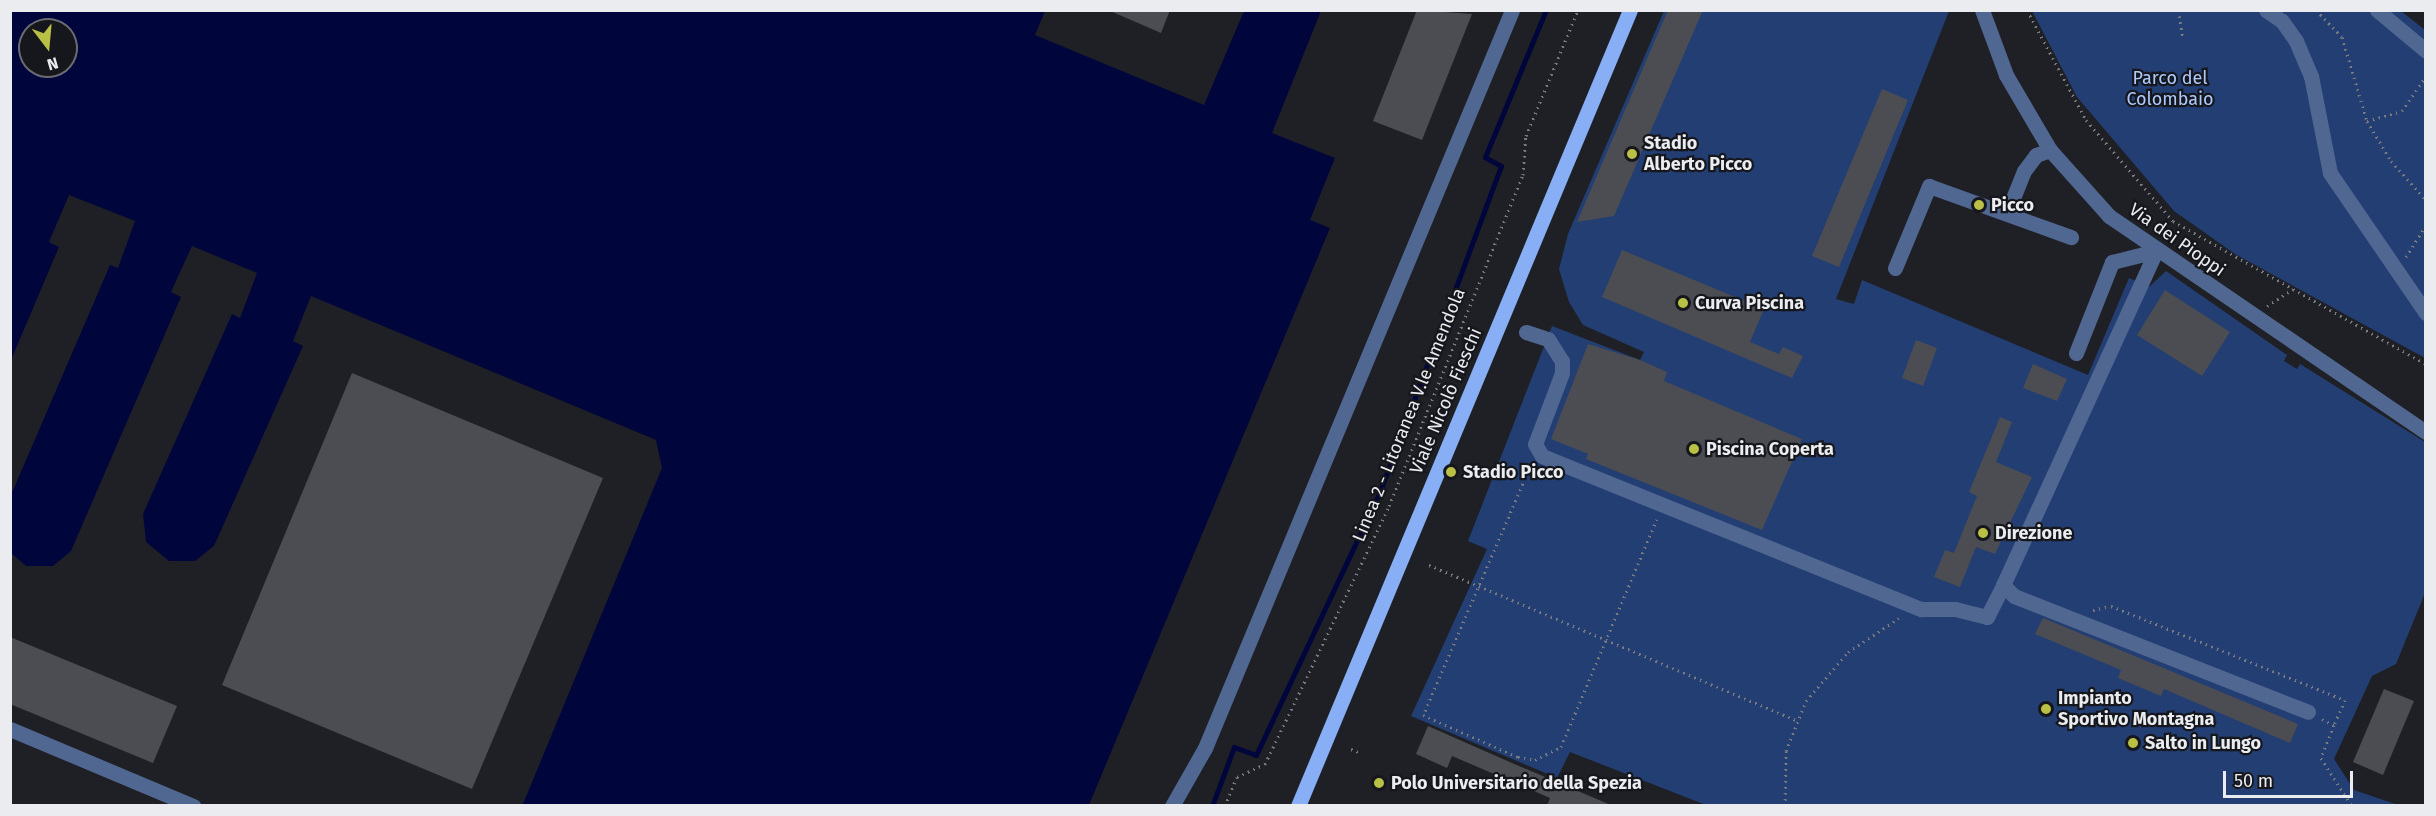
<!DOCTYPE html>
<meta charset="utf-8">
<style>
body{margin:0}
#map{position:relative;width:2436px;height:816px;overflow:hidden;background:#1e2025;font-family:"Fira Sans",sans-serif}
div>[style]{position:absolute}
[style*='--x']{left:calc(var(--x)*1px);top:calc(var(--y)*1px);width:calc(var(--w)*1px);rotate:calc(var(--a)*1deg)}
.green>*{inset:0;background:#233e73}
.water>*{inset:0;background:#00063c}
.stream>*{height:5px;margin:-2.5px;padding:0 2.5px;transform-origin:2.5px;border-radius:2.5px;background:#00063c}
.building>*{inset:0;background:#4b4d53}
.path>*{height:3px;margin-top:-1.5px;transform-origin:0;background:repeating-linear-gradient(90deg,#797b7f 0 1.5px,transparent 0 6px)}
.minor>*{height:15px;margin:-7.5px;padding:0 7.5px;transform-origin:7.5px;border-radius:7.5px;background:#506792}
.major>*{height:15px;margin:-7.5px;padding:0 7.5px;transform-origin:7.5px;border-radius:7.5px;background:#88aef6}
.dots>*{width:16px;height:16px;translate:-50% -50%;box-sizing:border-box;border:3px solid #15171c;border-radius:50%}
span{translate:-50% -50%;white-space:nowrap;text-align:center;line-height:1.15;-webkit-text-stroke:4.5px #15171c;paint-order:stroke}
.park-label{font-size:18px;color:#adcafe}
.poi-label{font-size:18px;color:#eaecef;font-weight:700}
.left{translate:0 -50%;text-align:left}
.street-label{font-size:18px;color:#eaecef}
.frame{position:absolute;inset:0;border:12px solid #eaecef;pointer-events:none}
.north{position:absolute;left:18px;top:18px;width:60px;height:60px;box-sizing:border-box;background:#15171c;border:2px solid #6a6c70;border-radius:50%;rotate:164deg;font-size:16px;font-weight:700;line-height:24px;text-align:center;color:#eaecef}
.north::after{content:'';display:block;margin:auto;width:21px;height:27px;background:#bac045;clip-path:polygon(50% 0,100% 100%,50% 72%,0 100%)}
.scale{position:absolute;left:2223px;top:771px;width:130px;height:27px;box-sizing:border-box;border:3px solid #eaecef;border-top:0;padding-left:8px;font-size:18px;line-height:21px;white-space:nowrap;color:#eaecef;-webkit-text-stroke:4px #15171c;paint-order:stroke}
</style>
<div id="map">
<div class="green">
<i style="clip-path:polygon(1664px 11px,1949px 11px,1836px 299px,1854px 304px,1862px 280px,2088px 375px,2129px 278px,2149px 287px,2166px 271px,2287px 355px,2284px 361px,2297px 369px,2300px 364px,2425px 442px,2425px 593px,2396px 664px,2372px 676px,2334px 759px,2354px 790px,2398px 805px,1706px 805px,1570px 752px,1557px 778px,1411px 716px,1487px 549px,1468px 541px,1552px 326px,1640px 360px,1644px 352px,1583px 325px,1569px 302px,1559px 269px,1568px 234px)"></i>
<i style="clip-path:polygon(2032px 11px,2401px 11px,2425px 30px,2425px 358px,2235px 254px,2174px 211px,2077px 97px)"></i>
</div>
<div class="water">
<i style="clip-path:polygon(evenodd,11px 10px,1045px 11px,1035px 35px,1204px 105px,1244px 11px,1321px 11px,1272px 133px,1335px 158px,1310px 220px,1330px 228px,1089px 805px,523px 804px,662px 468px,656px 440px,311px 296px,293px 341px,303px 346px,214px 546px,195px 561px,169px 561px,146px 542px,143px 514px,232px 314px,240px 318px,257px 273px,192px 246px,171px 292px,181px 297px,71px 551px,53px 566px,26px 566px,11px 553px,11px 495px,110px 265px,118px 268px,135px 221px,69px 195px,49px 242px,59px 247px,11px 360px,11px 10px,30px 30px,66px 30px,66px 66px,30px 66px,30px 30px)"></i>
</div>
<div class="stream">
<i style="--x:1212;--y:806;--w:63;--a:-69.6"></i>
<i style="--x:1234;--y:747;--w:23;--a:20"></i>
<i style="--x:1256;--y:755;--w:289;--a:-64.8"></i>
<i style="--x:1379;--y:494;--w:350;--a:-69.6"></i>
<i style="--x:1501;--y:166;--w:18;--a:-151"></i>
<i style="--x:1485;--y:157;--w:159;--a:-67.5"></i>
</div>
<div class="building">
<i style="clip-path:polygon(1108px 10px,1170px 10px,1161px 33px)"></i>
<i style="clip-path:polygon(1417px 10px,1472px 14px,1422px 140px,1373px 121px)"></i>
<i style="clip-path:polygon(1668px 10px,1703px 10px,1614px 216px,1577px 222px)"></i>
<i style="clip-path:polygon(1882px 89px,1908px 100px,1839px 267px,1812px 256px)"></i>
<i style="clip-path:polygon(1622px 250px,1764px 309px,1750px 342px,1779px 354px,1783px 347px,1803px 356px,1792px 378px,1602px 297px)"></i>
<i style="clip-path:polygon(2165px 290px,2230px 332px,2202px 376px,2137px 335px)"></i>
<i style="clip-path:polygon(1916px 340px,1937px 348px,1923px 386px,1902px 378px)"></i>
<i style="clip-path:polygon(1588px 344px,1640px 360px,1667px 372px,1664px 381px,1802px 439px,1762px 530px,1586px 459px,1588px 454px,1551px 439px)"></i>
<i style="clip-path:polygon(2033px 364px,2067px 379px,2057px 401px,2023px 388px)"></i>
<i style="clip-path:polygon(352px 373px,603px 478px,472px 789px,222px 685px)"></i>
<i style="clip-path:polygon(2000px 417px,2012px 422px,1996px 462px,2032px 477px,1995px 554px,1976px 547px,1960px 587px,1934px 577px,1945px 550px,1954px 553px,1977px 496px,1969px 492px)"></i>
<i style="clip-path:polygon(2043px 618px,2298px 724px,2290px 743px,2164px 689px,2161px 696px,2118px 678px,2121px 670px,2035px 634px)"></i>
<i style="clip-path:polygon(10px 637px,177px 706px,153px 763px,10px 704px)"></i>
<i style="clip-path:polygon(2384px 689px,2414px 701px,2383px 775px,2353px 762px)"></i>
<i style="clip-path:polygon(1428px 726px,1512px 763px,1613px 806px,1547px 806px,1550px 798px,1452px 756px,1447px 768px,1416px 754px)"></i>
</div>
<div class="path">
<i style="--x:2027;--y:10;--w:125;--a:61.8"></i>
<i style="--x:2086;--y:120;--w:133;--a:49.3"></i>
<i style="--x:2173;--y:221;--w:291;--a:29.5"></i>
<i style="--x:2178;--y:10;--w:27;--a:80"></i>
<i style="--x:2316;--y:10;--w:37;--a:46"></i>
<i style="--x:2342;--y:37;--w:88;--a:73.4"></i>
<i style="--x:2367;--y:121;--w:47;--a:59"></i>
<i style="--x:2391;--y:161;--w:52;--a:48.1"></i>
<i style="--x:2367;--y:121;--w:36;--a:-16"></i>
<i style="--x:2402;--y:111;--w:42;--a:-55.6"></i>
<i style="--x:2406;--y:257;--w:38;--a:-58"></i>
<i style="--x:2267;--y:306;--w:31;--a:-33"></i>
<i style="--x:1530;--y:467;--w:270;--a:113.3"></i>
<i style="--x:1423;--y:715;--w:104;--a:23.9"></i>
<i style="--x:1518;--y:757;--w:17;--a:10"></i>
<i style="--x:1535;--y:760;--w:29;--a:-27"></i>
<i style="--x:1561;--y:747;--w:247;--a:-67.2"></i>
<i style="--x:1429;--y:565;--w:398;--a:22.9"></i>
<i style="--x:2093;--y:610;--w:18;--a:-13"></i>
<i style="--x:2111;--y:606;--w:252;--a:21.9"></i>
<i style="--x:2345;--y:700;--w:27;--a:114"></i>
<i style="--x:2322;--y:719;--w:13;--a:27"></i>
<i style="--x:2334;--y:725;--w:35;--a:112"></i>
<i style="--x:2321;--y:758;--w:57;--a:57.1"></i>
<i style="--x:1351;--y:749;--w:8;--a:23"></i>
<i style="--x:1225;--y:806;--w:31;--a:-68"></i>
<i style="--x:1237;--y:777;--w:31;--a:-25"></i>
<i style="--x:1265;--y:764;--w:286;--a:-64.3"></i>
<i style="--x:1389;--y:506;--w:357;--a:-68"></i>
<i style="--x:1523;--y:175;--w:39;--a:-86"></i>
<i style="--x:1526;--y:136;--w:136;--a:-67.6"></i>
<i style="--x:1785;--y:806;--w:55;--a:-89"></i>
<i style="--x:1786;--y:751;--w:54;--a:-68.2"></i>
<i style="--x:1806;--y:701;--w:65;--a:-49.4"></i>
<i style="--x:1848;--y:652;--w:61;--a:-33.7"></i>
</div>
<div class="minor">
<i style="--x:1982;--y:10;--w:69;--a:69.7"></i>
<i style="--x:2006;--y:75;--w:87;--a:59.6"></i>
<i style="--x:2050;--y:150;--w:89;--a:48.2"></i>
<i style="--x:2109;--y:216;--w:384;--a:34.3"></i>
<i style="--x:2266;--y:10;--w:19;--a:35"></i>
<i style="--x:2282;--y:21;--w:24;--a:55"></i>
<i style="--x:2296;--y:41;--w:38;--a:67"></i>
<i style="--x:2311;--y:76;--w:99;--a:78.9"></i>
<i style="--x:2330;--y:173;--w:170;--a:55.6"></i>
<i style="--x:2377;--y:10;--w:64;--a:39.9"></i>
<i style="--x:2007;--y:213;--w:45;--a:-68"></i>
<i style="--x:2024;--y:171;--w:20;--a:-53"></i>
<i style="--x:2036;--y:155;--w:15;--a:-20"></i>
<i style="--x:2156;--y:251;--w:367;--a:114.6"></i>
<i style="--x:2003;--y:585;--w:16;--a:45"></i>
<i style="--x:2014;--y:596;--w:316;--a:21.5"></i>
<i style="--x:1895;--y:268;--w:89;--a:-67.5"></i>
<i style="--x:1929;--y:186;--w:151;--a:19.8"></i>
<i style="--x:1526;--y:332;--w:23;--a:18"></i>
<i style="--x:1548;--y:339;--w:26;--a:58"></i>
<i style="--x:1562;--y:361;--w:12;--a:90"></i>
<i style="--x:1562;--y:373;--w:76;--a:110.8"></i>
<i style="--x:1535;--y:444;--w:14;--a:60"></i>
<i style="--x:1542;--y:456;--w:409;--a:22"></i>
<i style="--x:1921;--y:609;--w:34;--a:0"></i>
<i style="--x:1955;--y:609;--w:33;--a:14"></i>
<i style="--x:1987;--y:617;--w:36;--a:-63"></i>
<i style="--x:2076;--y:353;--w:98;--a:-68.4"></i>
<i style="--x:2112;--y:262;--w:45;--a:-14"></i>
<i style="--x:10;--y:729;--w:199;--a:22.8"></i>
<i style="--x:1172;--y:806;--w:67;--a:-60.4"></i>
<i style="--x:1205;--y:748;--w:799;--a:-67.41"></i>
</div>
<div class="major">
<i style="--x:1298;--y:806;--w:862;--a:-67.36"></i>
</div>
<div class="dots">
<i style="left:1632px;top:154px;background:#bac045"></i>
<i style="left:1979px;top:205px;background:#bac045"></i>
<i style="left:1683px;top:303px;background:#bac045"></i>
<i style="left:1694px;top:449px;background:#bac045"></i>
<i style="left:1451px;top:472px;background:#bac045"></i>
<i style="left:1983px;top:533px;background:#bac045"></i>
<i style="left:2046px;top:709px;background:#bac045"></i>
<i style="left:2133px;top:743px;background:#bac045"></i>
<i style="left:1379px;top:783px;background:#bac045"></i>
</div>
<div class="park-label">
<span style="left:2170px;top:89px">Parco del<br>Colombaio</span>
</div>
<div class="poi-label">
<span class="left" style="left:1644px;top:154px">Stadio<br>Alberto Picco</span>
<span class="left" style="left:1991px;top:205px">Picco</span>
<span class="left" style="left:1695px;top:303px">Curva Piscina</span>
<span class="left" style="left:1706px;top:449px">Piscina Coperta</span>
<span class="left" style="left:1463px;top:472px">Stadio Picco</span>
<span class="left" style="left:1995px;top:533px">Direzione</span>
<span class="left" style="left:2058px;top:709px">Impianto<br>Sportivo Montagna</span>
<span class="left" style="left:2145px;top:743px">Salto in Lungo</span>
<span class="left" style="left:1391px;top:783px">Polo Universitario della Spezia</span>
</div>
<div class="street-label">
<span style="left:2177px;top:240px;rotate:35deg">Via dei Pioppi</span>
<span style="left:1446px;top:401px;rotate:-67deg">Viale Nicolò Fieschi</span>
<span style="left:1409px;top:415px;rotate:-68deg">Linea 2 - Litoranea V.le Amendola</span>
</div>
<div class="frame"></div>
<div class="north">N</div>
<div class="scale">50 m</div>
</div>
